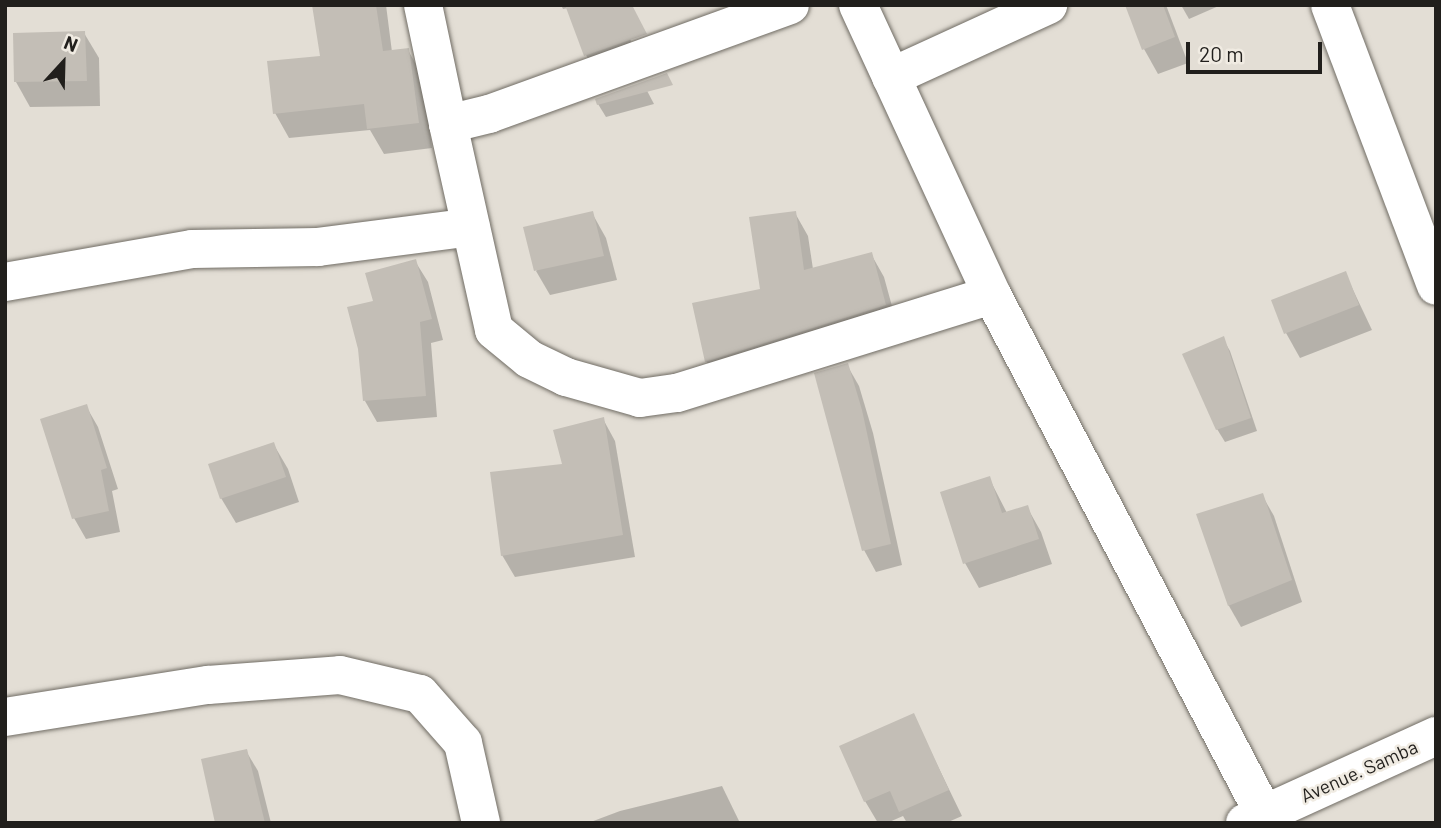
<!DOCTYPE html>
<style>
body{margin:0}
#map{position:relative;width:1441px;height:828px;overflow:hidden;background:#e3ded5;font-family:Barlow,sans-serif}
div>[style]{position:absolute}
[style*='--x']{left:calc(var(--x)*1px);top:calc(var(--y)*1px);width:calc(var(--w)*1px);rotate:calc(var(--a)*1deg)}
.shadow>*{inset:0;background:#0003}
.building>*{inset:0;background:#c3beb6}
.roads{filter:drop-shadow(0 0 2px #706c64) drop-shadow(0 0 2px #706c64)}
.minor>*{height:38px;margin:-19px;padding:0 19px;transform-origin:19px;border-radius:19px;background:#fff}
.tertiary>*{height:38px;margin:-19px;padding:0 19px;transform-origin:19px;border-radius:19px;background:#fff}
span{translate:-50% -50%;white-space:nowrap;text-align:center;line-height:1.15;-webkit-text-stroke:5px #f0ebe2;paint-order:stroke}
.street-label{font-size:19px;color:#211f1c}
.frame{position:absolute;inset:0;border:7px solid #211f1c;pointer-events:none}
.north{position:absolute;left:28px;top:28px;width:70px;height:70px;-webkit-text-stroke:5px #f0ebe2;paint-order:stroke;rotate:22deg;font-size:19px;font-weight:700;line-height:28px;text-align:center;color:#211f1c}
.north::after{content:'';display:block;margin:auto;width:24px;height:32px;background:#211f1c;clip-path:polygon(50% 0,100% 100%,50% 72%,0 100%)}
.scale{position:absolute;left:1186px;top:42px;width:136px;height:32px;box-sizing:border-box;border:4px solid #211f1c;border-top:0;padding-left:9px;font-size:21px;line-height:24px;white-space:nowrap;color:#211f1c;-webkit-text-stroke:5px #f0ebe2;paint-order:stroke}
</style>
<div id="map">
<div class="shadow">
<i style="clip-path:polygon(314px 5px,386px 5px,392px 52px,408px 50px,422px 75px,432px 148px,384px 154px,370px 130px,289px 138px,275px 113px,322px 57px)"></i>
<i style="clip-path:polygon(561px 5px,617px 5px,640px 64px,599px 79px,586px 55px,568px 8px,563px 9px)"></i>
<i style="clip-path:polygon(1127px 5px,1166px 5px,1188px 63px,1158px 74px,1144px 49px)"></i>
<i style="clip-path:polygon(1181px 5px,1221px 5px,1189px 19px)"></i>
<i style="clip-path:polygon(84px 33px,99px 58px,100px 106px,30px 107px,16px 82px)"></i>
<i style="clip-path:polygon(643px 83px,654px 104px,606px 117px,598px 104px)"></i>
<i style="clip-path:polygon(592px 213px,606px 238px,617px 280px,550px 295px,536px 271px)"></i>
<i style="clip-path:polygon(795px 213px,808px 236px,813px 269px,871px 254px,884px 277px,898px 328px,719px 384px,706px 361px,762px 291px)"></i>
<i style="clip-path:polygon(415px 261px,428px 282px,443px 340px,431px 343px,437px 417px,377px 422px,365px 401px,375px 302px)"></i>
<i style="clip-path:polygon(1345px 273px,1372px 330px,1300px 358px,1286px 333px)"></i>
<i style="clip-path:polygon(1223px 339px,1230px 351px,1257px 431px,1225px 442px,1217px 429px)"></i>
<i style="clip-path:polygon(847px 365px,859px 386px,873px 433px,902px 565px,876px 572px,864px 550px)"></i>
<i style="clip-path:polygon(86px 406px,98px 427px,118px 489px,112px 491px,120px 532px,86px 539px,74px 518px)"></i>
<i style="clip-path:polygon(603px 419px,615px 441px,635px 557px,515px 577px,502px 555px,565px 466px)"></i>
<i style="clip-path:polygon(274px 445px,288px 469px,299px 502px,236px 523px,221px 498px)"></i>
<i style="clip-path:polygon(989px 478px,1007px 513px,1027px 507px,1041px 532px,1052px 564px,979px 588px,965px 563px)"></i>
<i style="clip-path:polygon(1262px 495px,1274px 516px,1302px 602px,1241px 627px,1229px 606px,1199px 515px)"></i>
<i style="clip-path:polygon(913px 715px,962px 816px,946px 823px,907px 823px,903px 816px,887px 823px,878px 823px,865px 801px)"></i>
<i style="clip-path:polygon(246px 751px,258px 771px,271px 823px,218px 823px)"></i>
<i style="clip-path:polygon(722px 786px,740px 823px,588px 823px,620px 811px)"></i>
</div>
<div class="building">
<i style="clip-path:polygon(312px 5px,376px 5px,383px 51px,409px 48px,419px 123px,367px 129px,364px 104px,273px 114px,267px 61px,320px 56px)"></i>
<i style="clip-path:polygon(565px 5px,632px 5px,647px 34px,584px 56px)"></i>
<i style="clip-path:polygon(1125px 5px,1163px 5px,1175px 37px,1142px 50px)"></i>
<i style="clip-path:polygon(85px 31px,87px 81px,14px 82px,13px 33px)"></i>
<i style="clip-path:polygon(667px 73px,673px 85px,597px 105px,595px 99px)"></i>
<i style="clip-path:polygon(593px 211px,604px 256px,534px 271px,523px 227px)"></i>
<i style="clip-path:polygon(796px 211px,804px 270px,872px 252px,886px 305px,705px 362px,692px 303px,760px 289px,749px 217px)"></i>
<i style="clip-path:polygon(416px 259px,432px 319px,420px 322px,426px 396px,363px 401px,358px 349px,347px 307px,373px 301px,365px 273px)"></i>
<i style="clip-path:polygon(1346px 271px,1359px 305px,1284px 334px,1271px 300px)"></i>
<i style="clip-path:polygon(1224px 336px,1251px 418px,1216px 430px,1182px 354px)"></i>
<i style="clip-path:polygon(848px 363px,862px 410px,891px 544px,862px 551px,814px 373px)"></i>
<i style="clip-path:polygon(87px 404px,107px 468px,101px 470px,109px 511px,72px 519px,40px 419px)"></i>
<i style="clip-path:polygon(604px 417px,623px 535px,501px 556px,490px 472px,562px 464px,553px 430px)"></i>
<i style="clip-path:polygon(274px 442px,286px 477px,220px 499px,208px 464px)"></i>
<i style="clip-path:polygon(990px 476px,1002px 513px,1028px 505px,1039px 539px,963px 564px,940px 492px)"></i>
<i style="clip-path:polygon(1263px 493px,1292px 580px,1228px 606px,1196px 514px)"></i>
<i style="clip-path:polygon(914px 713px,949px 790px,899px 812px,890px 791px,864px 802px,839px 746px)"></i>
<i style="clip-path:polygon(247px 749px,265px 823px,215px 823px,201px 759px)"></i>
</div>
<div class="roads">
<div class="minor">
<i style="--x:423;--y:5;--w:122;--a:78.1"></i>
<i style="--x:448;--y:124;--w:42;--a:-13.7"></i>
<i style="--x:489;--y:114;--w:320;--a:-19.9"></i>
<i style="--x:858;--y:5;--w:319;--a:65.2"></i>
<i style="--x:992;--y:295;--w:586;--a:62.34"></i>
<i style="--x:1330;--y:5;--w:300;--a:69.3"></i>
<i style="--x:891;--y:77;--w:173;--a:-24.6"></i>
<i style="--x:448;--y:124;--w:211;--a:77.4"></i>
<i style="--x:494;--y:330;--w:45;--a:39.6"></i>
<i style="--x:529;--y:359;--w:41;--a:25.9"></i>
<i style="--x:566;--y:377;--w:77;--a:15.8"></i>
<i style="--x:640;--y:398;--w:37;--a:-8"></i>
<i style="--x:677;--y:393;--w:330;--a:-17.3"></i>
<i style="--x:5;--y:282;--w:190;--a:-10"></i>
<i style="--x:192;--y:249;--w:126;--a:-0.9"></i>
<i style="--x:318;--y:247;--w:154;--a:-7.4"></i>
<i style="--x:5;--y:717;--w:206;--a:-9"></i>
<i style="--x:208;--y:685;--w:132;--a:-4.3"></i>
<i style="--x:340;--y:675;--w:82;--a:13.4"></i>
<i style="--x:420;--y:694;--w:65;--a:48.7"></i>
<i style="--x:463;--y:743;--w:82;--a:77.3"></i>
</div>
<div class="tertiary">
<i style="--x:1245;--y:823;--w:210;--a:-24.5"></i>
</div>
</div>
<div class="street-label">
<span style="left:1359px;top:771px;rotate:-24deg">Avenue. Samba</span>
</div>
<div class="frame"></div>
<div class="north">N</div>
<div class="scale">20 m</div>
</div>
